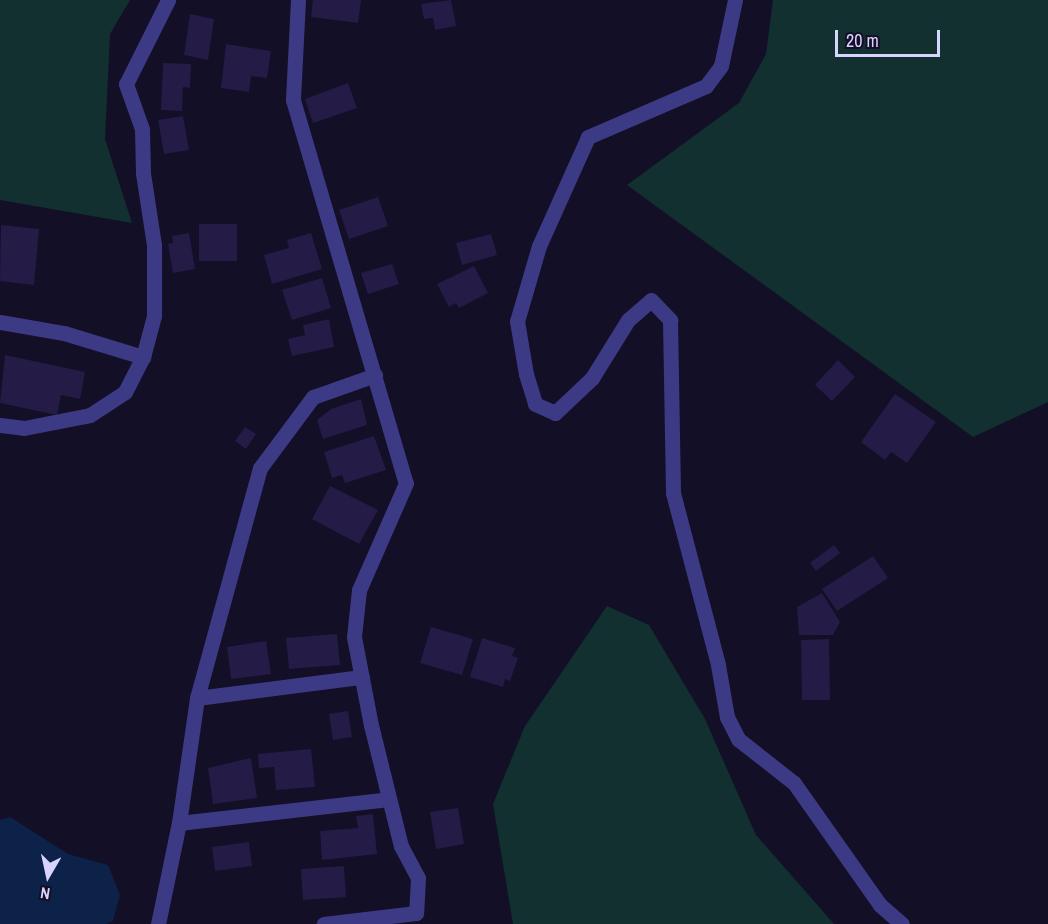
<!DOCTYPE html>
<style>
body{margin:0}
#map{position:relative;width:1048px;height:924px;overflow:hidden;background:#130f26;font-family:"Archivo Narrow",sans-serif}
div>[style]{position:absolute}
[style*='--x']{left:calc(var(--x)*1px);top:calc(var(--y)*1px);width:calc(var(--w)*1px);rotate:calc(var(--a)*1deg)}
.green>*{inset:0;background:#12302f}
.water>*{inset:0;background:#0c2248}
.building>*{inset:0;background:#241b47}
.minor>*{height:15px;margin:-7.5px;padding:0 7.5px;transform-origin:7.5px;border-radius:7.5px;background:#3d3a85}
span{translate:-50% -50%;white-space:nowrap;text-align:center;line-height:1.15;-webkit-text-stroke:4.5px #130f26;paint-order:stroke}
.north{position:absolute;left:18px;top:846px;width:60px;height:60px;-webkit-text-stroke:4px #130f26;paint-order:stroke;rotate:189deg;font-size:16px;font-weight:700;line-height:24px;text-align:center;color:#d9d4ff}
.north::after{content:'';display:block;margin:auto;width:21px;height:27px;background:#d9d4ff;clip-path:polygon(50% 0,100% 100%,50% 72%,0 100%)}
.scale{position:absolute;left:835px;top:30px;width:105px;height:27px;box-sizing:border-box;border:3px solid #d9d4ff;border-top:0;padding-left:8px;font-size:18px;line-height:21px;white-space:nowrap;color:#d9d4ff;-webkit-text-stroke:4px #130f26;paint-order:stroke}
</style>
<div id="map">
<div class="green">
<i style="clip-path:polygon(0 0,130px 0,110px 34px,105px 139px,132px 223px,0 200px)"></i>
<i style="clip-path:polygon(773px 0,1048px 0,1048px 402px,973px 437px,627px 185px,739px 103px,766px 54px)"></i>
<i style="clip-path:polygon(607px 606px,649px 625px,705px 719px,756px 835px,834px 924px,513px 924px,493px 804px,525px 726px)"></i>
</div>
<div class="water">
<i style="clip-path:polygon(10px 817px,68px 854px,108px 865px,120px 895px,113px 921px,106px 924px,0 924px,0 820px)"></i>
</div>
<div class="building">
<i style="clip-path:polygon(313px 0,361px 0,358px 23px,311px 17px)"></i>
<i style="clip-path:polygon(451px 0,456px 26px,435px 30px,433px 18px,424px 19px,421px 4px)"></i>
<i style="clip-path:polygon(190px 14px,214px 19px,208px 60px,184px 55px)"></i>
<i style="clip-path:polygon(226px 44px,271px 51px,267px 78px,251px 76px,249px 92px,221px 88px)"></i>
<i style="clip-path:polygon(163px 63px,191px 64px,190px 88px,183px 87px,182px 111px,161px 110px)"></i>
<i style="clip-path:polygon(348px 83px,357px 108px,313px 123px,305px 99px)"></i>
<i style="clip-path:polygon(183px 116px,189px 150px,164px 154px,158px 120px)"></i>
<i style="clip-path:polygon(378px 197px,388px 226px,349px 239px,339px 210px)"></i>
<i style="clip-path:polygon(199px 224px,237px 224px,237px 261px,199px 261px)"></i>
<i style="clip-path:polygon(1px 225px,39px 229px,34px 285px,0 281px)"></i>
<i style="clip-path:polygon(189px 233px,195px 269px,173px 273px,168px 244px,173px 243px,172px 236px)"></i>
<i style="clip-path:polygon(311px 233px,322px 269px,272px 284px,264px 255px,289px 248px,287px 240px)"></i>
<i style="clip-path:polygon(491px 234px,497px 255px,462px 265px,456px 243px)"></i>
<i style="clip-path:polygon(392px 264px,399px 284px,368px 294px,361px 273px)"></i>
<i style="clip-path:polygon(474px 266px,488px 293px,459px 308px,456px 303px,449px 307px,437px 284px)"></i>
<i style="clip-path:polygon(322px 278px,331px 308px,292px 320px,282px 290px)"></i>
<i style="clip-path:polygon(329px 319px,334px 347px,292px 356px,288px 339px,305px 335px,303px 325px)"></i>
<i style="clip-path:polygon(5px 355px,85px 372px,80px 399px,61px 395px,57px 415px,0 403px)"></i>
<i style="clip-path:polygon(838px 360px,855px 377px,832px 401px,815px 385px)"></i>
<i style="clip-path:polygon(895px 394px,936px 422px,907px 463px,891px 452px,885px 460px,861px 442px)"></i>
<i style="clip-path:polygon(361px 399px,367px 425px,323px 439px,317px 420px,331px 409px)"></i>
<i style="clip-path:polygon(245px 427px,256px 434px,246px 449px,235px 441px)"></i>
<i style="clip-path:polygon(374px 436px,386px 470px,345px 483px,342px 475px,332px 478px,324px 452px)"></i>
<i style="clip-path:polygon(330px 486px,378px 510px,359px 544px,312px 519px)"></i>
<i style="clip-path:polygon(834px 545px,840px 553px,816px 571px,810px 563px)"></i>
<i style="clip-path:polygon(873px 556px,888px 578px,837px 611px,822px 589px)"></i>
<i style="clip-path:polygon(822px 593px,840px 622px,833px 635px,799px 635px,797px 607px)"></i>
<i style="clip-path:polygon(431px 627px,473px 639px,462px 675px,420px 663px)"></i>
<i style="clip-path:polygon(337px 634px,340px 665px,289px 669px,286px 638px)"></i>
<i style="clip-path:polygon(482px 638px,515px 648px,512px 656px,518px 658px,510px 681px,505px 679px,503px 687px,470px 677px)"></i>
<i style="clip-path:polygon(829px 639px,830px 700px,802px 700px,801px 640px)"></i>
<i style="clip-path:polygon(266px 641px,271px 674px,231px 679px,227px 647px)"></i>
<i style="clip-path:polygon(348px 711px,352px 737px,333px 740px,329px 714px)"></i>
<i style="clip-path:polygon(311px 749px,315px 787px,276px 790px,274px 767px,259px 768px,258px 754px)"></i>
<i style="clip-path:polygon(251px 758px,257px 798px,213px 804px,208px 768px)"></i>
<i style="clip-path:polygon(458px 808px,464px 844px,436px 849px,430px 812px)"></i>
<i style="clip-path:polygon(373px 814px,377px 854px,322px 860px,320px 831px,358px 828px,356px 816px)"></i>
<i style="clip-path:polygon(249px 842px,252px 866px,215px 871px,212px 847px)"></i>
<i style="clip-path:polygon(344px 866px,346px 897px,303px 900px,301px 869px)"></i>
</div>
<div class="minor">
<i style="--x:298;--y:0;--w:100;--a:92.9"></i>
<i style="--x:293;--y:100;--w:399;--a:73.6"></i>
<i style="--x:406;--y:483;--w:117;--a:113.7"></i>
<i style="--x:359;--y:590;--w:47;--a:96.1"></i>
<i style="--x:354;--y:637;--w:90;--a:79.1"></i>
<i style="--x:371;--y:725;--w:125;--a:76.1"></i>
<i style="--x:401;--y:846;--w:36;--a:62"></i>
<i style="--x:418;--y:878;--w:35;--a:93"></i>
<i style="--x:416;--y:913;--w:93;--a:173.2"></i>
<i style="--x:735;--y:0;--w:67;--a:102"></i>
<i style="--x:721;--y:66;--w:25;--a:127"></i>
<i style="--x:706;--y:86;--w:129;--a:156.6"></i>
<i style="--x:588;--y:137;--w:120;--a:114.2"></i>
<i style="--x:539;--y:246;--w:78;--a:106.3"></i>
<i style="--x:517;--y:321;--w:54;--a:80.4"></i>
<i style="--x:526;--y:374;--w:31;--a:73"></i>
<i style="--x:535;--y:404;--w:22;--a:24"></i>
<i style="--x:555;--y:413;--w:51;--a:-43.4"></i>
<i style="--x:592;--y:378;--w:68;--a:-58.2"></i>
<i style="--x:628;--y:320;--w:30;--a:-41"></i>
<i style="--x:651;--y:300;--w:28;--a:46"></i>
<i style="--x:670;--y:320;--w:173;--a:89"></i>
<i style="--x:673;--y:493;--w:178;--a:75.3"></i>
<i style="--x:718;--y:665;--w:53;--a:80.2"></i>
<i style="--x:727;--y:717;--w:25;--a:63"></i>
<i style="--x:738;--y:739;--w:71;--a:38.2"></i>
<i style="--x:794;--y:783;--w:149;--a:54.8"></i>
<i style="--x:880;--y:905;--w:29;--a:41"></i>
<i style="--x:0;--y:322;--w:65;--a:9.8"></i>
<i style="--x:64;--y:333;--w:83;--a:16.9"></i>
<i style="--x:0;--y:425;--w:24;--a:7"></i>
<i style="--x:24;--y:428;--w:67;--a:-11.1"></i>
<i style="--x:90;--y:415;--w:42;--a:-33.3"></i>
<i style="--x:125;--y:392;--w:39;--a:-63"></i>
<i style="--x:143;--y:357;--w:42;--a:-75"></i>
<i style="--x:154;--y:316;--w:71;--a:-90"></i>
<i style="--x:154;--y:245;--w:73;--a:-98.7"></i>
<i style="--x:143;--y:173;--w:44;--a:-91.3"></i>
<i style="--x:142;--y:129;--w:48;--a:-109.6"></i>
<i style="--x:126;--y:84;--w:94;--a:-63.4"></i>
<i style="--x:197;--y:698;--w:166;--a:-7.3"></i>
<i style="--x:179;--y:823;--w:211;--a:-6.5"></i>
<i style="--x:158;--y:924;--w:103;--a:-78.3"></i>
<i style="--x:179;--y:823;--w:126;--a:-81.8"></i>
<i style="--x:197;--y:698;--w:238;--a:-74.7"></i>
<i style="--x:260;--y:468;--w:89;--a:-53.3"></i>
<i style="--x:313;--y:397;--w:66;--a:-19.5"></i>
</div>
<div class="north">N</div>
<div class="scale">20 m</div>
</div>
